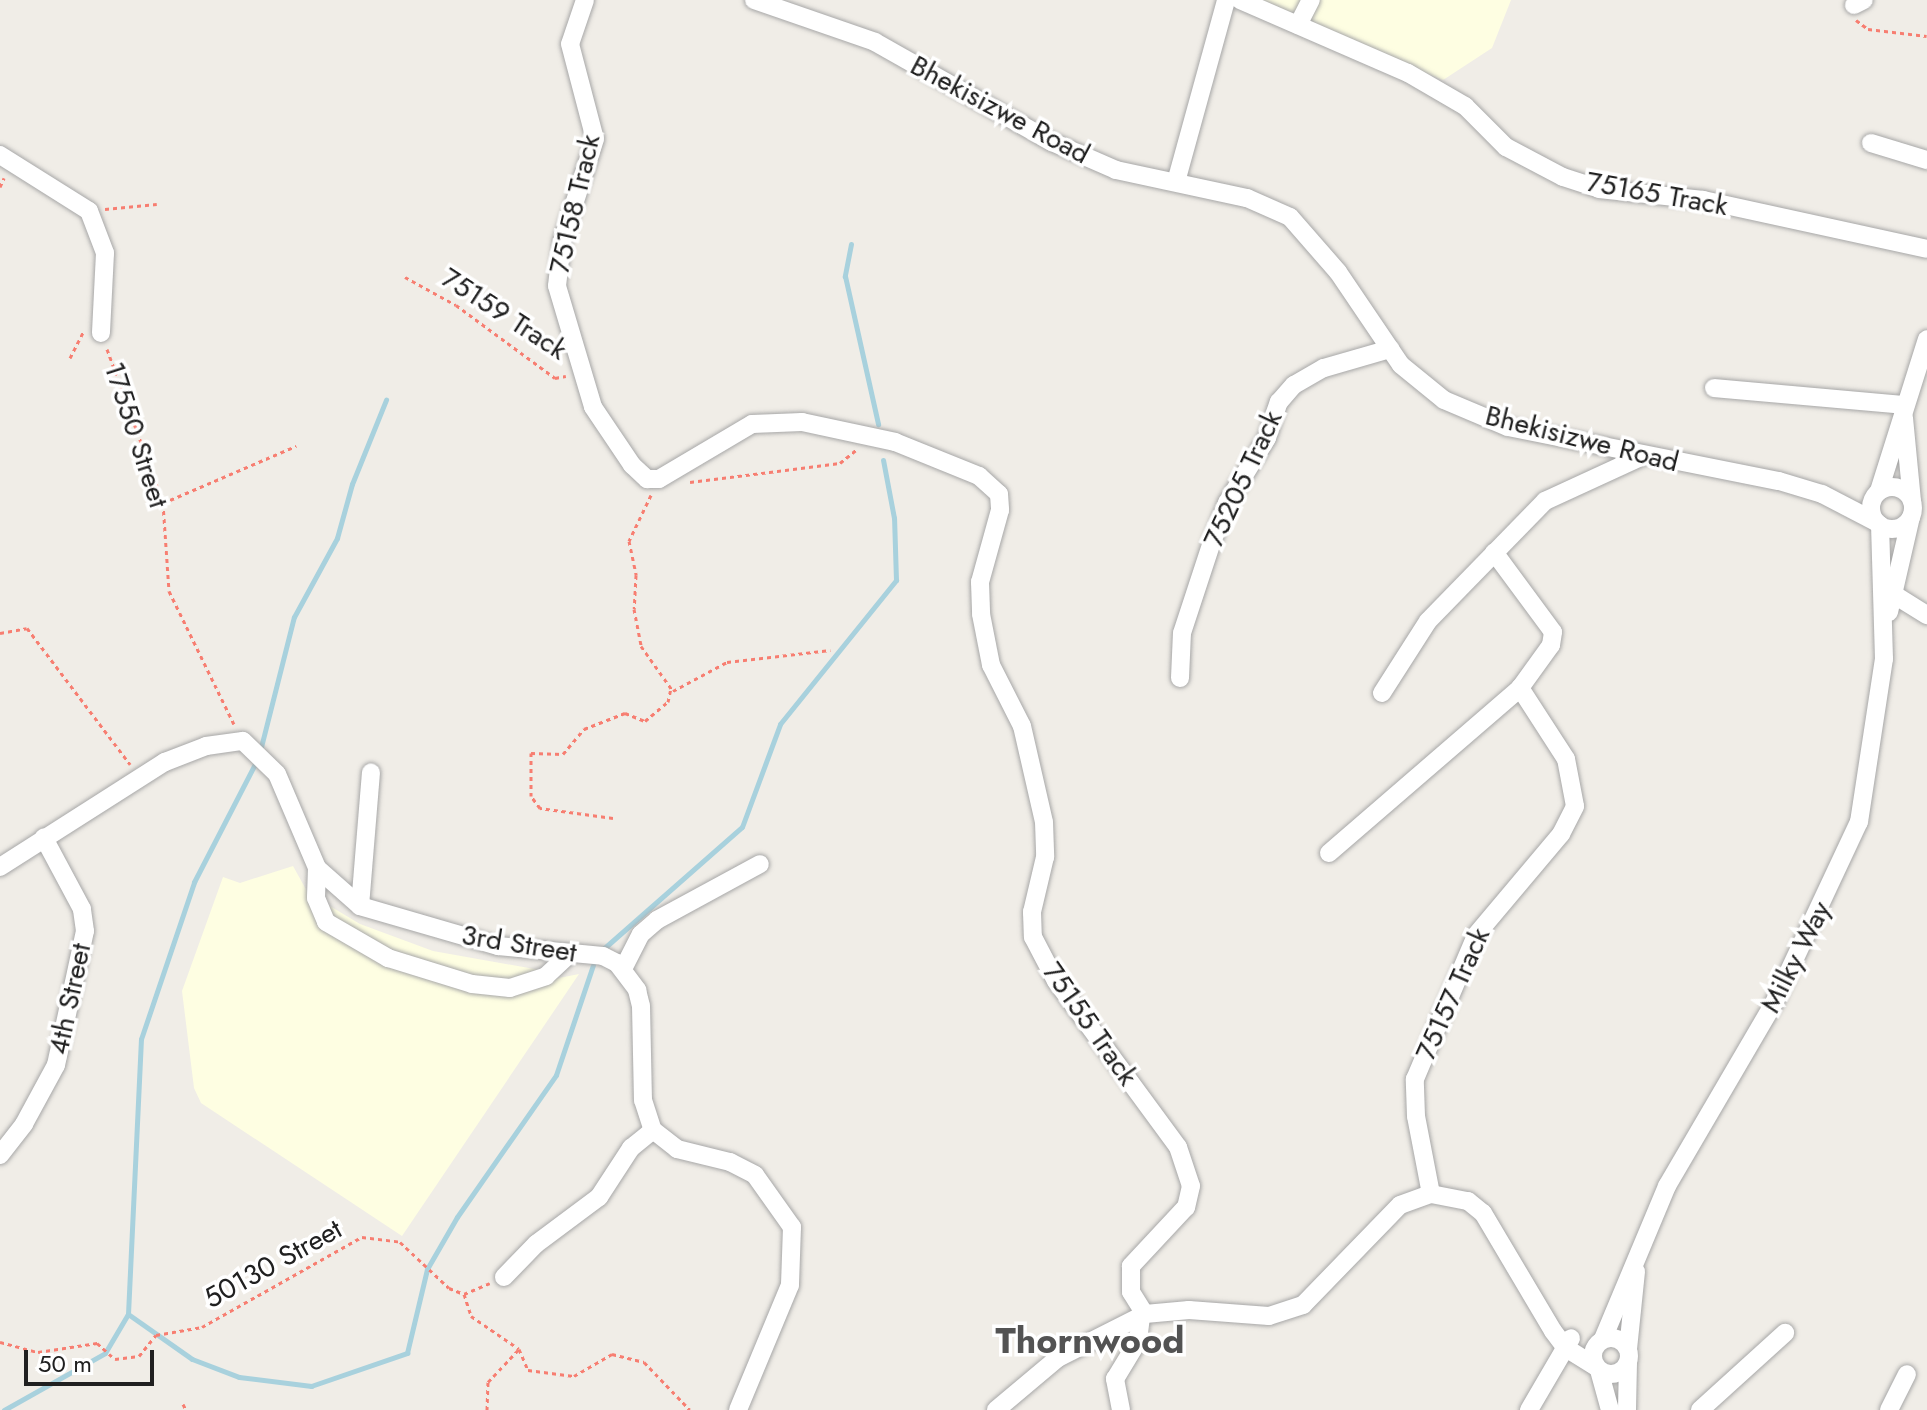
<!DOCTYPE html>
<style>
body{margin:0}
#map{position:relative;width:1927px;height:1410px;overflow:hidden;background:#f0ede7;font-family:Jost,sans-serif}
div>[style]{position:absolute}
[style*='--x']{left:calc(var(--x)*1px);top:calc(var(--y)*1px);width:calc(var(--w)*1px);rotate:calc(var(--a)*1deg)}
.education>*{inset:0;background:#fefee2}
.stream>*{height:5px;margin:-2.5px;padding:0 2.5px;transform-origin:2.5px;border-radius:2.5px;background:#a8d1dd}
.path>*{height:3px;margin-top:-1.5px;transform-origin:0;background:repeating-linear-gradient(90deg,#f77e71 0 4px,transparent 0 8px)}
.roads{filter:drop-shadow(0 0 2px #a7a7a7) drop-shadow(0 0 2px #a7a7a7)}
.minor>*{height:18px;margin:-9px;padding:0 9px;transform-origin:9px;border-radius:9px;background:#fff}
.minor>.ring{margin:-9px;padding:0;box-sizing:content-box;background:none;border:18px solid #fff;border-radius:50%}
span{translate:-50% -50%;white-space:nowrap;text-align:center;line-height:1.15;-webkit-text-stroke:7px #fff;paint-order:stroke}
.street-label{font-size:28px;color:#202020}
.district-label{font-size:36px;color:#535353;font-weight:700}
.scale{position:absolute;left:24px;top:1350px;width:130px;height:36px;box-sizing:border-box;border:4px solid #202020;border-top:0;padding-left:10px;font-size:24px;line-height:28px;white-space:nowrap;color:#202020;-webkit-text-stroke:6px #fff;paint-order:stroke}
</style>
<div id="map">
<div class="education">
<i style="clip-path:polygon(1251px 0,1511px 0,1492px 48px,1443px 80px)"></i>
<i style="clip-path:polygon(293px 866px,308px 893px,360px 924px,433px 951px,540px 970px,549px 980px,579px 974px,402px 1236px,201px 1103px,194px 1088px,182px 991px,223px 877px,240px 883px)"></i>
</div>
<div class="stream">
<i style="--x:851;--y:244;--w:33;--a:101"></i>
<i style="--x:845;--y:276;--w:152;--a:77.4"></i>
<i style="--x:260;--y:751;--w:138;--a:-75.8"></i>
<i style="--x:294;--y:617;--w:90;--a:-61.4"></i>
<i style="--x:337;--y:538;--w:56;--a:-74.5"></i>
<i style="--x:352;--y:484;--w:91;--a:-68"></i>
<i style="--x:602;--y:950;--w:186;--a:-41.3"></i>
<i style="--x:742;--y:827;--w:110;--a:-69.7"></i>
<i style="--x:780;--y:724;--w:185;--a:-51.1"></i>
<i style="--x:896;--y:580;--w:62;--a:-91.8"></i>
<i style="--x:894;--y:518;--w:59;--a:-100.7"></i>
<i style="--x:128;--y:1314;--w:78;--a:35.1"></i>
<i style="--x:192;--y:1359;--w:50;--a:21"></i>
<i style="--x:239;--y:1377;--w:73;--a:7.1"></i>
<i style="--x:311;--y:1386;--w:102;--a:-19"></i>
<i style="--x:407;--y:1353;--w:86;--a:-76.6"></i>
<i style="--x:427;--y:1269;--w:60;--a:-60"></i>
<i style="--x:457;--y:1217;--w:173;--a:-55.1"></i>
<i style="--x:556;--y:1075;--w:116;--a:-71.4"></i>
<i style="--x:4;--y:1410;--w:116;--a:-29.4"></i>
<i style="--x:105;--y:1353;--w:45;--a:-59.5"></i>
<i style="--x:128;--y:1314;--w:275;--a:-87.3"></i>
<i style="--x:141;--y:1039;--w:166;--a:-71.3"></i>
<i style="--x:194;--y:882;--w:137;--a:-62.7"></i>
</div>
<div class="path">
<i style="--x:1856;--y:20;--w:15;--a:37"></i>
<i style="--x:1868;--y:29;--w:59;--a:6.8"></i>
<i style="--x:0;--y:187;--w:10;--a:-66"></i>
<i style="--x:105;--y:209;--w:52;--a:-5.5"></i>
<i style="--x:405;--y:277;--w:58;--a:28.8"></i>
<i style="--x:456;--y:305;--w:123;--a:36.4"></i>
<i style="--x:555;--y:378;--w:11;--a:-10"></i>
<i style="--x:107;--y:349;--w:164;--a:70"></i>
<i style="--x:163;--y:503;--w:88;--a:86.1"></i>
<i style="--x:169;--y:591;--w:148;--a:64"></i>
<i style="--x:70;--y:358;--w:29;--a:-63"></i>
<i style="--x:690;--y:482;--w:151;--a:-7.2"></i>
<i style="--x:840;--y:463;--w:21;--a:-39"></i>
<i style="--x:651;--y:495;--w:51;--a:115.6"></i>
<i style="--x:629;--y:541;--w:35;--a:78"></i>
<i style="--x:636;--y:575;--w:34;--a:93"></i>
<i style="--x:634;--y:609;--w:38;--a:79"></i>
<i style="--x:641;--y:646;--w:55;--a:54.6"></i>
<i style="--x:673;--y:691;--w:61;--a:-28.2"></i>
<i style="--x:727;--y:662;--w:104;--a:-6.6"></i>
<i style="--x:163;--y:503;--w:145;--a:-23.2"></i>
<i style="--x:0;--y:633;--w:27;--a:-10"></i>
<i style="--x:27;--y:628;--w:171;--a:52.9"></i>
<i style="--x:613;--y:818;--w:74;--a:-172.2"></i>
<i style="--x:540;--y:808;--w:15;--a:-127"></i>
<i style="--x:531;--y:796;--w:43;--a:-90"></i>
<i style="--x:531;--y:753;--w:32;--a:2"></i>
<i style="--x:563;--y:754;--w:33;--a:-50"></i>
<i style="--x:584;--y:729;--w:44;--a:-21.3"></i>
<i style="--x:625;--y:713;--w:22;--a:22"></i>
<i style="--x:645;--y:721;--w:30;--a:-40"></i>
<i style="--x:668;--y:702;--w:14;--a:-78"></i>
<i style="--x:464;--y:1294;--w:28;--a:-23"></i>
<i style="--x:0;--y:1342;--w:39;--a:15"></i>
<i style="--x:38;--y:1352;--w:60;--a:-8.7"></i>
<i style="--x:97;--y:1343;--w:24;--a:42"></i>
<i style="--x:115;--y:1359;--w:24;--a:-7"></i>
<i style="--x:139;--y:1356;--w:27;--a:-51"></i>
<i style="--x:156;--y:1335;--w:47;--a:-9.9"></i>
<i style="--x:202;--y:1327;--w:184;--a:-29.4"></i>
<i style="--x:362;--y:1237;--w:38;--a:7"></i>
<i style="--x:400;--y:1242;--w:67;--a:43.2"></i>
<i style="--x:449;--y:1288;--w:16;--a:22"></i>
<i style="--x:464;--y:1294;--w:23;--a:72"></i>
<i style="--x:471;--y:1316;--w:58;--a:34.5"></i>
<i style="--x:519;--y:1349;--w:23;--a:67"></i>
<i style="--x:528;--y:1370;--w:46;--a:7.4"></i>
<i style="--x:574;--y:1376;--w:44;--a:-30.1"></i>
<i style="--x:612;--y:1354;--w:33;--a:14"></i>
<i style="--x:644;--y:1362;--w:66;--a:46.2"></i>
<i style="--x:183;--y:1404;--w:7;--a:63"></i>
<i style="--x:487;--y:1410;--w:28;--a:-88"></i>
<i style="--x:488;--y:1382;--w:44;--a:-46.8"></i>
</div>
<div class="roads">
<div class="minor">
<i style="--x:585;--y:0;--w:46;--a:108.8"></i>
<i style="--x:570;--y:44;--w:98;--a:75.3"></i>
<i style="--x:595;--y:139;--w:108;--a:107.8"></i>
<i style="--x:562;--y:242;--w:44;--a:96.5"></i>
<i style="--x:557;--y:286;--w:126;--a:73.4"></i>
<i style="--x:593;--y:407;--w:70;--a:56.1"></i>
<i style="--x:632;--y:465;--w:21;--a:43"></i>
<i style="--x:647;--y:479;--w:12;--a:0"></i>
<i style="--x:659;--y:479;--w:108;--a:-30.6"></i>
<i style="--x:752;--y:424;--w:50;--a:-2.3"></i>
<i style="--x:802;--y:422;--w:95;--a:12.1"></i>
<i style="--x:895;--y:442;--w:91;--a:22"></i>
<i style="--x:979;--y:476;--w:27;--a:42"></i>
<i style="--x:999;--y:494;--w:16;--a:86"></i>
<i style="--x:1000;--y:510;--w:75;--a:105.5"></i>
<i style="--x:980;--y:582;--w:32;--a:88"></i>
<i style="--x:981;--y:614;--w:52;--a:78.9"></i>
<i style="--x:991;--y:665;--w:68;--a:63.1"></i>
<i style="--x:1022;--y:726;--w:98;--a:77.1"></i>
<i style="--x:1044;--y:822;--w:35;--a:88"></i>
<i style="--x:1045;--y:857;--w:57;--a:103.3"></i>
<i style="--x:1032;--y:912;--w:25;--a:88"></i>
<i style="--x:1033;--y:937;--w:50;--a:62.4"></i>
<i style="--x:1056;--y:981;--w:206;--a:53.7"></i>
<i style="--x:1178;--y:1147;--w:41;--a:71.6"></i>
<i style="--x:1191;--y:1186;--w:22;--a:103"></i>
<i style="--x:1186;--y:1207;--w:81;--a:133"></i>
<i style="--x:1131;--y:1266;--w:26;--a:90"></i>
<i style="--x:1131;--y:1292;--w:26;--a:58"></i>
<i style="--x:754;--y:0;--w:128;--a:19.1"></i>
<i style="--x:875;--y:42;--w:203;--a:29.5"></i>
<i style="--x:1052;--y:142;--w:70;--a:23.6"></i>
<i style="--x:1116;--y:170;--w:134;--a:12.1"></i>
<i style="--x:1247;--y:198;--w:47;--a:23.8"></i>
<i style="--x:1290;--y:217;--w:73;--a:48.9"></i>
<i style="--x:1338;--y:272;--w:112;--a:55.9"></i>
<i style="--x:1401;--y:365;--w:55;--a:39.1"></i>
<i style="--x:1444;--y:400;--w:69;--a:22.9"></i>
<i style="--x:1508;--y:427;--w:276;--a:11.3"></i>
<i style="--x:1779;--y:481;--w:45;--a:16.8"></i>
<i style="--x:1822;--y:494;--w:61;--a:27.4"></i>
<i style="--x:1240;--y:0;--w:183;--a:23.5"></i>
<i style="--x:1408;--y:73;--w:66;--a:30.1"></i>
<i style="--x:1465;--y:106;--w:58;--a:45"></i>
<i style="--x:1506;--y:147;--w:64;--a:27.8"></i>
<i style="--x:1563;--y:177;--w:38;--a:18"></i>
<i style="--x:1599;--y:189;--w:105;--a:6"></i>
<i style="--x:1703;--y:200;--w:229;--a:12.3"></i>
<i style="--x:1854;--y:5;--w:11;--a:-27"></i>
<i style="--x:1298;--y:25;--w:28;--a:-63"></i>
<i style="--x:1871;--y:143;--w:59;--a:16.9"></i>
<i style="--x:0;--y:155;--w:105;--a:32.2"></i>
<i style="--x:89;--y:211;--w:45;--a:69.1"></i>
<i style="--x:105;--y:253;--w:80;--a:92.9"></i>
<i style="--x:1176;--y:182;--w:189;--a:-74.6"></i>
<i style="--x:1714;--y:388;--w:192;--a:5.1"></i>
<i style="--x:1904;--y:418;--w:83;--a:84.5"></i>
<i class="ring" style="left:1871px;top:487px;width:24px;height:24px"></i>
<i style="--x:1879;--y:491;--w:159;--a:-72.5"></i>
<i style="--x:1893;--y:594;--w:40;--a:32"></i>
<i style="--x:1889;--y:612;--w:98;--a:-77"></i>
<i style="--x:1180;--y:678;--w:45;--a:-87.5"></i>
<i style="--x:1182;--y:633;--w:96;--a:-71.8"></i>
<i style="--x:1212;--y:542;--w:42;--a:-69"></i>
<i style="--x:1227;--y:503;--w:76;--a:-58.4"></i>
<i style="--x:1267;--y:438;--w:38;--a:-72"></i>
<i style="--x:1279;--y:402;--w:23;--a:-49"></i>
<i style="--x:1294;--y:385;--w:34;--a:-30"></i>
<i style="--x:1324;--y:368;--w:69;--a:-16.1"></i>
<i style="--x:1382;--y:693;--w:85;--a:-57.4"></i>
<i style="--x:1428;--y:621;--w:168;--a:-45.7"></i>
<i style="--x:1545;--y:501;--w:110;--a:-24.7"></i>
<i style="--x:1329;--y:853;--w:252;--a:-40.8"></i>
<i style="--x:0;--y:867;--w:196;--a:-32.5"></i>
<i style="--x:165;--y:762;--w:44;--a:-21.3"></i>
<i style="--x:206;--y:746;--w:37;--a:-8"></i>
<i style="--x:243;--y:741;--w:47;--a:44.1"></i>
<i style="--x:277;--y:774;--w:102;--a:66.9"></i>
<i style="--x:317;--y:868;--w:57;--a:41.5"></i>
<i style="--x:360;--y:906;--w:144;--a:16.2"></i>
<i style="--x:498;--y:946;--w:105;--a:5.4"></i>
<i style="--x:603;--y:956;--w:16;--a:27"></i>
<i style="--x:617;--y:963;--w:34;--a:53"></i>
<i style="--x:637;--y:990;--w:16;--a:76"></i>
<i style="--x:641;--y:1006;--w:94;--a:88.8"></i>
<i style="--x:643;--y:1100;--w:32;--a:72"></i>
<i style="--x:653;--y:1130;--w:31;--a:38"></i>
<i style="--x:677;--y:1149;--w:55;--a:13.8"></i>
<i style="--x:730;--y:1162;--w:28;--a:27"></i>
<i style="--x:755;--y:1175;--w:64;--a:54.6"></i>
<i style="--x:792;--y:1227;--w:58;--a:92"></i>
<i style="--x:790;--y:1285;--w:135;--a:112.6"></i>
<i style="--x:317;--y:868;--w:30;--a:92"></i>
<i style="--x:316;--y:898;--w:26;--a:67"></i>
<i style="--x:326;--y:922;--w:72;--a:30.1"></i>
<i style="--x:388;--y:958;--w:88;--a:17.2"></i>
<i style="--x:472;--y:984;--w:38;--a:6"></i>
<i style="--x:510;--y:988;--w:38;--a:-18"></i>
<i style="--x:546;--y:976;--w:33;--a:-43"></i>
<i style="--x:360;--y:906;--w:134;--a:-85.3"></i>
<i style="--x:623;--y:969;--w:39;--a:-63"></i>
<i style="--x:641;--y:934;--w:21;--a:-41"></i>
<i style="--x:657;--y:920;--w:117;--a:-28.5"></i>
<i style="--x:0;--y:1155;--w:39;--a:-52"></i>
<i style="--x:24;--y:1124;--w:67;--a:-61.5"></i>
<i style="--x:56;--y:1065;--w:137;--a:-77.8"></i>
<i style="--x:85;--y:931;--w:22;--a:-98"></i>
<i style="--x:82;--y:909;--w:81;--a:-118.2"></i>
<i style="--x:1431;--y:1194;--w:79;--a:-100.9"></i>
<i style="--x:1416;--y:1116;--w:37;--a:-92"></i>
<i style="--x:1415;--y:1079;--w:156;--a:-67"></i>
<i style="--x:1476;--y:935;--w:132;--a:-49.9"></i>
<i style="--x:1561;--y:834;--w:31;--a:-63"></i>
<i style="--x:1575;--y:806;--w:48;--a:-100.8"></i>
<i style="--x:1566;--y:759;--w:85;--a:-122.9"></i>
<i style="--x:1520;--y:688;--w:53;--a:-54.2"></i>
<i style="--x:1551;--y:645;--w:13;--a:-81"></i>
<i style="--x:1553;--y:632;--w:99;--a:-126.4"></i>
<i style="--x:504;--y:1277;--w:46;--a:-45.9"></i>
<i style="--x:536;--y:1244;--w:79;--a:-36.7"></i>
<i style="--x:599;--y:1197;--w:59;--a:-56.9"></i>
<i style="--x:631;--y:1148;--w:28;--a:-39"></i>
<i class="ring" style="left:1593px;top:1338px;width:18px;height:18px"></i>
<i style="--x:1603;--y:1339;--w:166;--a:-67.3"></i>
<i style="--x:1667;--y:1186;--w:214;--a:-59.7"></i>
<i style="--x:1775;--y:1001;--w:198;--a:-64.9"></i>
<i style="--x:1859;--y:822;--w:165;--a:-81.3"></i>
<i style="--x:1884;--y:659;--w:134;--a:-91.7"></i>
<i style="--x:1628;--y:1349;--w:78;--a:-84.1"></i>
<i style="--x:1599;--y:1370;--w:41;--a:74.6"></i>
<i style="--x:996;--y:1410;--w:81;--a:-40"></i>
<i style="--x:1058;--y:1358;--w:97;--a:-26.8"></i>
<i style="--x:1145;--y:1314;--w:44;--a:-5.2"></i>
<i style="--x:1189;--y:1310;--w:80;--a:4.3"></i>
<i style="--x:1269;--y:1316;--w:36;--a:-18"></i>
<i style="--x:1303;--y:1305;--w:139;--a:-45.9"></i>
<i style="--x:1400;--y:1205;--w:33;--a:-20"></i>
<i style="--x:1431;--y:1194;--w:38;--a:11"></i>
<i style="--x:1468;--y:1201;--w:19;--a:39"></i>
<i style="--x:1483;--y:1213;--w:137;--a:59.3"></i>
<i style="--x:1553;--y:1331;--w:21;--a:53"></i>
<i style="--x:1566;--y:1348;--w:36;--a:32"></i>
<i style="--x:1121;--y:1410;--w:32;--a:-101"></i>
<i style="--x:1115;--y:1379;--w:44;--a:-58.8"></i>
<i style="--x:1138;--y:1341;--w:25;--a:-83"></i>
<i style="--x:1529;--y:1410;--w:83;--a:-59.7"></i>
<i style="--x:1627;--y:1410;--w:48;--a:-88.8"></i>
<i style="--x:1700;--y:1410;--w:115;--a:-42.2"></i>
<i style="--x:1889;--y:1410;--w:40;--a:-63.4"></i>
</div>
</div>
<div class="street-label">
<span style="left:1000px;top:110px;rotate:28deg">Bhekisizwe Road</span>
<span style="left:1657px;top:194px;rotate:10deg">75165 Track</span>
<span style="left:575px;top:204px;rotate:-77deg">75158 Track</span>
<span style="left:504px;top:314px;rotate:33deg">75159 Track</span>
<span style="left:136px;top:435px;rotate:72deg">17550 Street</span>
<span style="left:1582px;top:439px;rotate:14deg">Bhekisizwe Road</span>
<span style="left:1243px;top:479px;rotate:-65deg">75205 Track</span>
<span style="left:519px;top:944px;rotate:9deg">3rd Street</span>
<span style="left:1796px;top:957px;rotate:-63deg">Milky Way</span>
<span style="left:1453px;top:994px;rotate:-66deg">75157 Track</span>
<span style="left:70px;top:999px;rotate:-78deg">4th Street</span>
<span style="left:1090px;top:1024px;rotate:55deg">75155 Track</span>
<span style="left:273px;top:1264px;rotate:-29deg">50130 Street</span>
</div>
<div class="district-label">
<span style="left:1090px;top:1341px">Thornwood</span>
</div>
<div class="scale">50 m</div>
</div>
